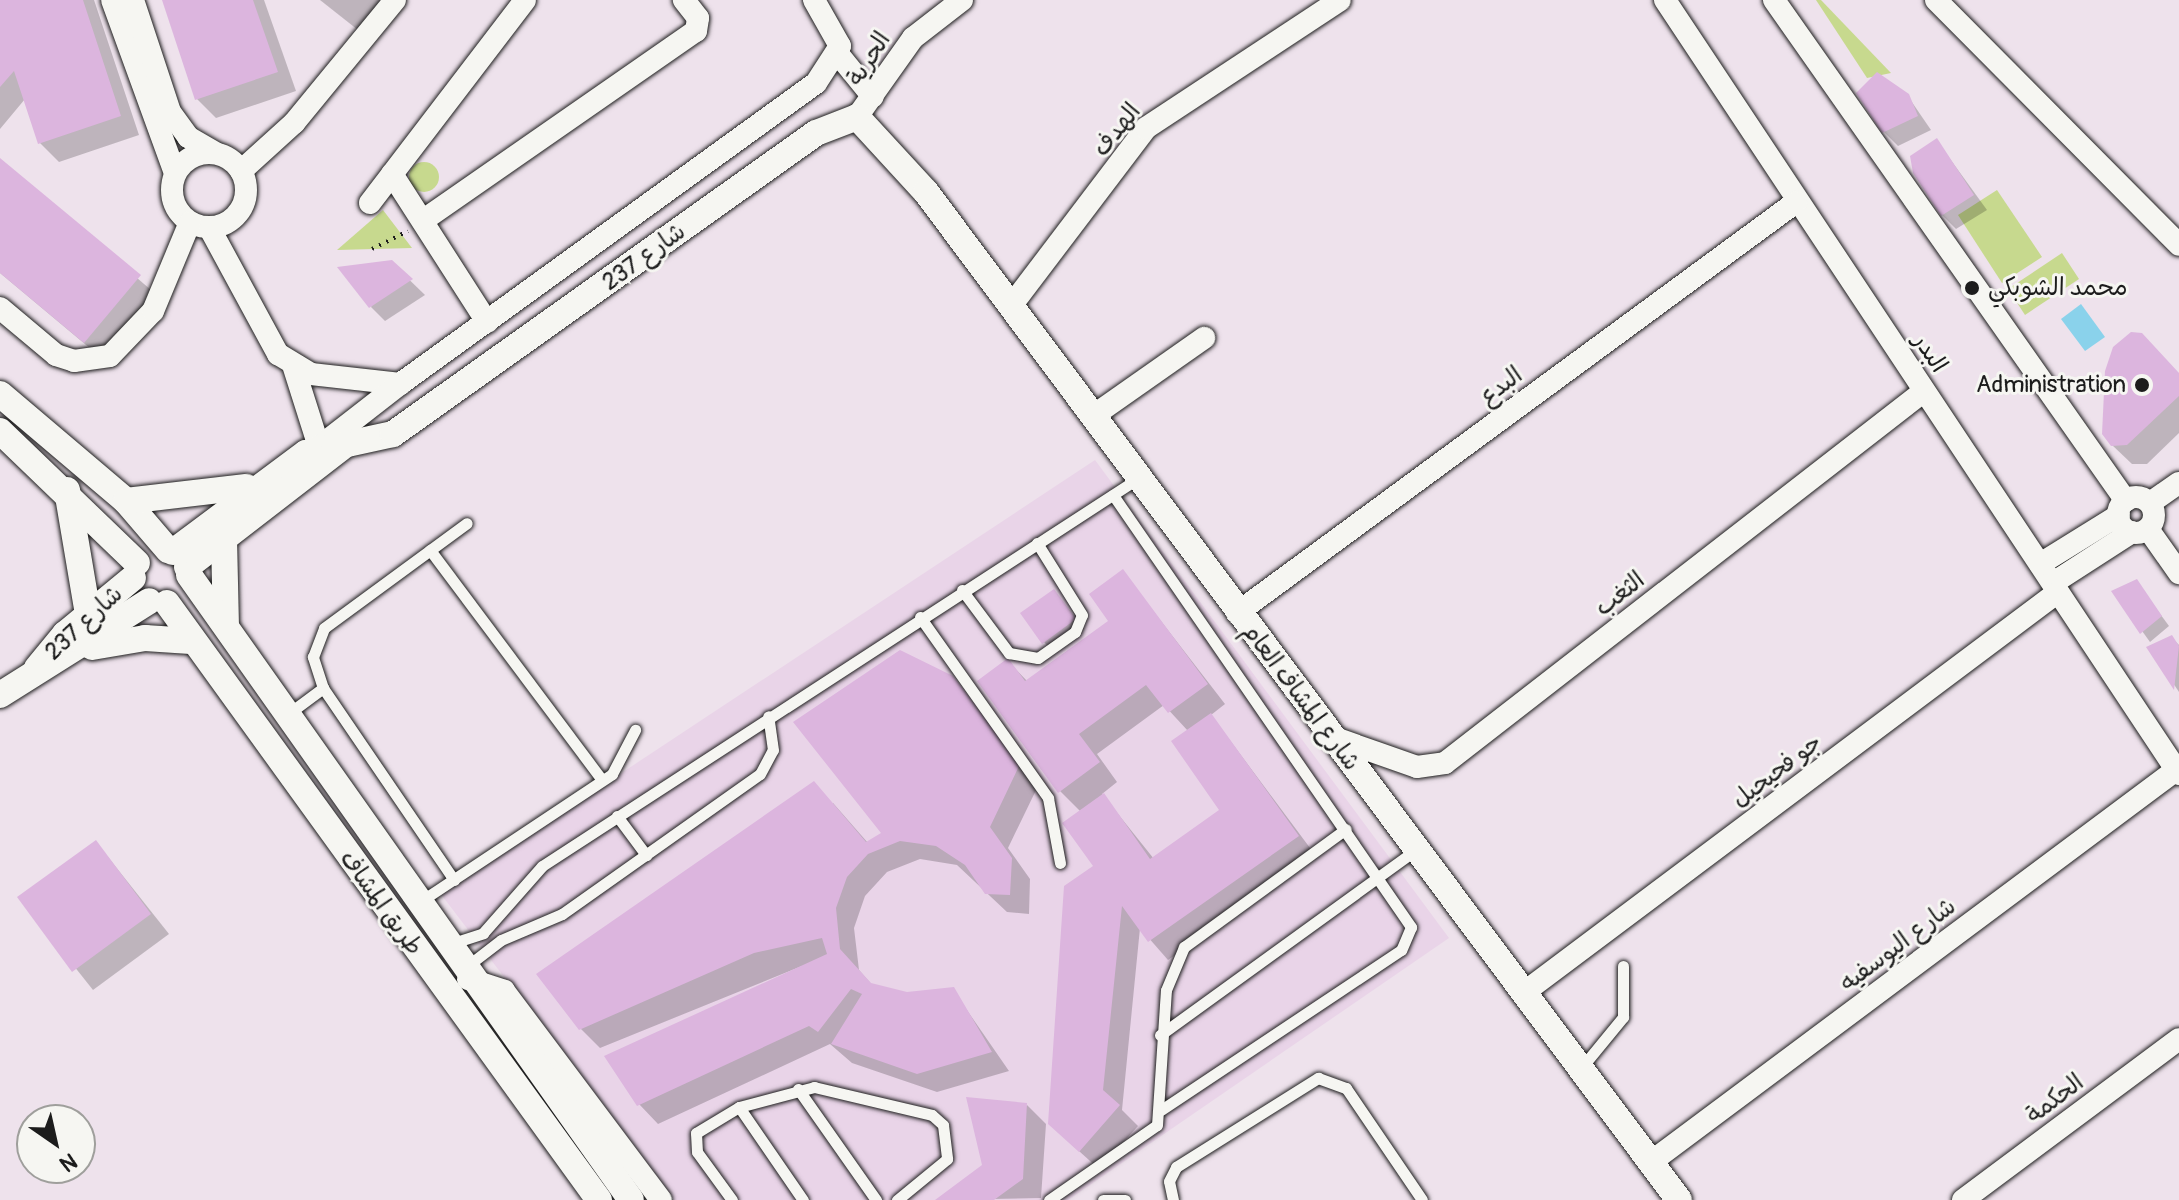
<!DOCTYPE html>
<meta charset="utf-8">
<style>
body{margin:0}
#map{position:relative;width:2179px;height:1200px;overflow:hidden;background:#eee2ec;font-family:Pangolin,"Playpen Sans Arabic",sans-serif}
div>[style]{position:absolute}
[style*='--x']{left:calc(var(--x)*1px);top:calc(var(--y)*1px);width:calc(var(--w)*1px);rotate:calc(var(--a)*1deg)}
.built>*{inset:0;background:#e9d4e8}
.green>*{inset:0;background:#c7d98e}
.round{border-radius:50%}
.water>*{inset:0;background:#8ad2eb}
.shadow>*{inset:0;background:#0003}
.building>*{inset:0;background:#dcb5de}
.path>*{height:4px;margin-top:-2px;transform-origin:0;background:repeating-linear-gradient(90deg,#1c1c1c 0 2px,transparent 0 8px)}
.roads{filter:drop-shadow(0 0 2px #1c1c1c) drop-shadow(0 0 2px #1c1c1c)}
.service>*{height:11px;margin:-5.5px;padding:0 5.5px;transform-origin:5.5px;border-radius:5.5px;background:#f6f6f2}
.minor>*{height:22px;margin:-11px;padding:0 11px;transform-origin:11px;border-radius:11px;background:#f6f6f2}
.minor>.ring{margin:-11px;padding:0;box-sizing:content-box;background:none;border:22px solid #f6f6f2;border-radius:50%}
.tertiary>*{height:26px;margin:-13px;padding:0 13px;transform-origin:13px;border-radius:13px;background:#f6f6f2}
.dots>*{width:22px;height:22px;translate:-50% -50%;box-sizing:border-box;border:4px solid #f6f6f2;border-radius:50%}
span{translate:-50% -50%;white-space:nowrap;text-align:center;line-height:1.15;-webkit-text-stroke:6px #f6f6f2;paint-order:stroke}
.street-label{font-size:24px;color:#1c1c1c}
.poi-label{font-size:24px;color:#1c1c1c}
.left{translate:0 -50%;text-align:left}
.right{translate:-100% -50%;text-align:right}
.north{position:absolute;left:16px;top:1104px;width:80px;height:80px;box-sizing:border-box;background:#f6f6f2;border:2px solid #9f9f9c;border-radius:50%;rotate:146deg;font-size:22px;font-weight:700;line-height:32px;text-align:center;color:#1c1c1c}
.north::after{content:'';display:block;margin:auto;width:28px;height:36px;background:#1c1c1c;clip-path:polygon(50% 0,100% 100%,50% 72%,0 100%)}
</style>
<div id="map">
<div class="built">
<i style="clip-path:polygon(1095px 460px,1449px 938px,1068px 1200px,674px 1200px,440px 893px)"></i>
</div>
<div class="green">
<i style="clip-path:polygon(1816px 0,1821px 0,1891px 73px,1867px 78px)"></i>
<i class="round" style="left:409px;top:162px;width:30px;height:30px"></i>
<i style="clip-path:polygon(1997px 190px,2042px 257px,2002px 283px,1958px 215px)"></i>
<i style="clip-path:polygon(383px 210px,412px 248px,337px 250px)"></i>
<i style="clip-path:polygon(2062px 253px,2079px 279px,2025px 315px,2008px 289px)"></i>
</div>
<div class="water">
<i style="clip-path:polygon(2081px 304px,2105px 337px,2085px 351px,2061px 319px)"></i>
</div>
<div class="shadow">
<i style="clip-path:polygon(0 0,94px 0,139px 135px,59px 162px,40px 143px,25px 99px,0 129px)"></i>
<i style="clip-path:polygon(163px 0,264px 0,296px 91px,216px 118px,197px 99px)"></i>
<i style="clip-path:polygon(320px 0,381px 0,358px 30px)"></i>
<i style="clip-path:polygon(1907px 95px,1931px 130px,1898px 146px,1883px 131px)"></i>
<i style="clip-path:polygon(1937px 141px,1987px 210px,1956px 229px,1942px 215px)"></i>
<i style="clip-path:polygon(0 160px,158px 296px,104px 360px,0 273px)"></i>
<i style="clip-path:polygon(391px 262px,425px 295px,385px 321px,371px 307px)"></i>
<i style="clip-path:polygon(2179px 374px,2179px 433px,2147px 464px,2132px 464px,2112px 445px)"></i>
<i style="clip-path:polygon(evenodd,1123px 572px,1225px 704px,1211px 715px,1316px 856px,1168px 960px,1140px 928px,1122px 1110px,1138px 1126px,1099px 1169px,1070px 1143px,1095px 866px,1081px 812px,1060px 791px,1008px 661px,1028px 682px,1111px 621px,1123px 572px,1164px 705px,1188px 731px,1222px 810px,1154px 859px,1102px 794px,1117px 782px,1097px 754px,1164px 705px)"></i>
<i style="clip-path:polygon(2136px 581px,2169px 626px,2150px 642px,2114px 592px)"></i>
<i style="clip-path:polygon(1054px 591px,1084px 629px,1053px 652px,1044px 642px)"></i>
<i style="clip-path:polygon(2171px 637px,2179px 645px,2179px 692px,2149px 647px)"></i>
<i style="clip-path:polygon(952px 678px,1039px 784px,1008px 848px,1030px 879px,1029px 914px,1007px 912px,957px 865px,920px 859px,887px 872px,865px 896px,854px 928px,859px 970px,873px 986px,907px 994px,953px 990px,1009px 1071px,937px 1092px,852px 1063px,830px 1044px,658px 1124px,639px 1104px,802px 966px,600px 1048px,580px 1028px,833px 803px,868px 843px,884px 833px)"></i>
<i style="clip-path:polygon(96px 842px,169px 934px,93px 990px,20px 898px)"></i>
<i style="clip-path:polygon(1027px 1105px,1046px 1124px,1041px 1198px,939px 1200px,984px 1166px)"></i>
</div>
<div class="building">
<i style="clip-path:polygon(0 0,83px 0,121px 116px,38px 144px,14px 71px,0 87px)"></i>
<i style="clip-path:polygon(162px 0,253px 0,278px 72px,195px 100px)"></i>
<i style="clip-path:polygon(1877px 72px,1909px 94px,1918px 116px,1882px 133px,1856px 93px)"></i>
<i style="clip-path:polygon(1937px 138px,1974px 195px,1941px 216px,1913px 173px,1910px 156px)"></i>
<i style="clip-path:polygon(0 158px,141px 275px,84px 343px,0 273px)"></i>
<i style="clip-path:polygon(392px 260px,413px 279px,369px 308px,337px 267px)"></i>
<i style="clip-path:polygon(2131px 332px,2142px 333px,2179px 373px,2179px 396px,2127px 445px,2111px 446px,2102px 434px,2105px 371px,2113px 347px)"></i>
<i style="clip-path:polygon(1123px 569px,1208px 684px,1168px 713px,1146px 685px,1079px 734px,1100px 762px,1058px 793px,977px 681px,1008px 658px,1025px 681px,1108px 621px,1089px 594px)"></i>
<i style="clip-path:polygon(2137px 579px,2162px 616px,2140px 634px,2111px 591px)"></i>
<i style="clip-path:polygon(1054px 589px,1076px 619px,1042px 644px,1020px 613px)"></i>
<i style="clip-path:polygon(2172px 635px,2179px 646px,2174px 690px,2146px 647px)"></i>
<i style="clip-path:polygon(900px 650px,953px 676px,1020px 764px,990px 827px,1012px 858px,1010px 895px,985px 894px,965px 865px,936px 846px,900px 841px,868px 854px,847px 877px,836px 908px,840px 949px,871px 983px,907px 992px,954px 987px,992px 1052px,917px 1074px,831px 1044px,862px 994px,851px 989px,818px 1032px,809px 1026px,637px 1106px,604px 1056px,827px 954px,822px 938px,754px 953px,579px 1030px,536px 974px,814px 781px,866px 842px,881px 833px,793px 722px)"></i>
<i style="clip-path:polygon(1211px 713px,1299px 836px,1148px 942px,1122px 906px,1103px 1090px,1120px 1105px,1079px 1152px,1048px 1124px,1064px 886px,1093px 866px,1062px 823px,1104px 793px,1150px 859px,1219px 810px,1171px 741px)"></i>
<i style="clip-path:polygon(96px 840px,151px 914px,72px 972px,17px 897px)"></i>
<i style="clip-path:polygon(966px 1097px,1027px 1103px,1023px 1179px,994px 1200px,935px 1200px,982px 1165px)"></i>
</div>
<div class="path">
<i style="--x:372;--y:249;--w:40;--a:-26.6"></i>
</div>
<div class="roads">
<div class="service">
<i style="--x:1113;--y:495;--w:525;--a:55.4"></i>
<i style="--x:1411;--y:927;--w:25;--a:113"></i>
<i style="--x:1401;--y:950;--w:288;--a:146.3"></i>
<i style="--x:430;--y:550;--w:287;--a:53.2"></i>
<i style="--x:962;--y:590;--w:79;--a:53.3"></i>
<i style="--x:1009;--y:653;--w:29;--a:10"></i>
<i style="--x:1038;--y:658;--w:45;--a:-35.1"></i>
<i style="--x:1075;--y:632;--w:18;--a:-68"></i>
<i style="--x:1082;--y:615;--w:85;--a:-122"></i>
<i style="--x:920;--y:617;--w:222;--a:54.7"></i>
<i style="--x:1048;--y:798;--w:66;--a:79.5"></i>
<i style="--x:288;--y:714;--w:44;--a:-36.6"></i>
<i style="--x:617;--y:816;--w:49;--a:53.4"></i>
<i style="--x:454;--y:880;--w:232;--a:-124.3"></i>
<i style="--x:323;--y:688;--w:33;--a:-108"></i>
<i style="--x:313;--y:657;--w:31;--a:-69"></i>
<i style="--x:324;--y:628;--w:177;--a:-36.3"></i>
<i style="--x:418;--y:903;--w:233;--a:-33.6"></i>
<i style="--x:612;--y:774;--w:50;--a:-62.4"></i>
<i style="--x:450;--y:944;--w:35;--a:-18"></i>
<i style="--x:483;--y:933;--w:89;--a:-48.6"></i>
<i style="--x:542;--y:866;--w:713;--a:-33.04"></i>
<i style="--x:466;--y:967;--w:44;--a:-37.6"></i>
<i style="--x:501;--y:940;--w:66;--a:-23.1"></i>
<i style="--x:562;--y:914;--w:242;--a:-35.3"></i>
<i style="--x:760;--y:774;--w:27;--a:-62"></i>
<i style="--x:773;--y:750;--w:34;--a:-98"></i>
<i style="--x:1160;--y:1035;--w:317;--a:-35.9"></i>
<i style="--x:1582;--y:1067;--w:65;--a:-50.6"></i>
<i style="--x:1623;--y:1017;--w:51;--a:-90"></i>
<i style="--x:798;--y:1089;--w:136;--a:54.9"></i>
<i style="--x:739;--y:1107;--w:113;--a:55.5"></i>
<i style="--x:732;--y:1200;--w:59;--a:-126.1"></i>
<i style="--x:697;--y:1152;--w:19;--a:-93"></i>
<i style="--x:696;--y:1133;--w:50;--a:-31.2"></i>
<i style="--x:739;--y:1107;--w:78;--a:-14.9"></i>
<i style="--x:814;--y:1087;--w:121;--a:13.3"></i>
<i style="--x:932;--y:1115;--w:15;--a:42"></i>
<i style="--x:943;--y:1125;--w:34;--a:83"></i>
<i style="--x:947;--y:1159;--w:65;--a:140.6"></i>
<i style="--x:1049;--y:1200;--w:131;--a:-34.8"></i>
<i style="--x:1157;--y:1125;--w:135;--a:-86.2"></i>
<i style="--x:1166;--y:990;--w:47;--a:-67.3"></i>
<i style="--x:1184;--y:947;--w:200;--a:-36.1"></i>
<i style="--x:1103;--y:1200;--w:22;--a:0"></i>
<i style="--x:1173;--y:1200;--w:19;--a:-102"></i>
<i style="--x:1169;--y:1181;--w:16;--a:-63"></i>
<i style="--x:1176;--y:1167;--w:168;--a:-32.1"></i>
<i style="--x:1318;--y:1078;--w:30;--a:20"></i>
<i style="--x:1346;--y:1088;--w:135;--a:55.8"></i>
</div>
<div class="minor">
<i style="--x:112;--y:0;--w:184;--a:70"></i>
<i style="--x:133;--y:0;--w:118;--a:71.7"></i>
<i style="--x:170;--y:112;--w:31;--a:54"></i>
<i style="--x:188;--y:137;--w:32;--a:30"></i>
<i style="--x:1665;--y:0;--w:929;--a:56.41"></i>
<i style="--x:1774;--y:0;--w:612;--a:54.91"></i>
<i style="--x:1936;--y:0;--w:345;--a:45.2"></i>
<i style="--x:838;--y:54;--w:55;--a:50.9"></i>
<i style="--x:857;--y:117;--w:97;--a:-54.7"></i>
<i style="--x:913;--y:38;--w:62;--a:-37.8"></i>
<i class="ring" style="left:172px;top:153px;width:52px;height:52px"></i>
<i style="--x:241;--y:171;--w:72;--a:-42.2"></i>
<i style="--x:294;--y:123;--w:159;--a:-50.6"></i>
<i style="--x:392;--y:174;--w:176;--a:57.3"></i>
<i style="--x:370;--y:203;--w:255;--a:-52.6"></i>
<i style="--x:425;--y:219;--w:330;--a:-34.8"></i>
<i style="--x:696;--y:31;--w:13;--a:-81"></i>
<i style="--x:698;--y:18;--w:23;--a:-128"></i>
<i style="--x:209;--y:227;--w:145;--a:61.5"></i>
<i style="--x:278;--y:354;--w:39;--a:31"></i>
<i style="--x:311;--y:374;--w:90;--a:6.4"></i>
<i style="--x:400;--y:384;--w:513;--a:-35.89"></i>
<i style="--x:816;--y:83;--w:44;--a:-57"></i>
<i style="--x:840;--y:46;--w:53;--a:-119.5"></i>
<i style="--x:1011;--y:306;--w:223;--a:-52.8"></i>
<i style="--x:1146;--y:128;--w:232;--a:-33.4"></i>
<i style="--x:0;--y:308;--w:73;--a:40"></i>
<i style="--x:56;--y:355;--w:19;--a:18"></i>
<i style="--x:74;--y:361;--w:36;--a:-8"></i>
<i style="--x:110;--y:356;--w:62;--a:-46.3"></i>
<i style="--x:153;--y:311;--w:96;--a:-67.4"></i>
<i style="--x:293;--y:365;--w:86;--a:72.4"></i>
<i style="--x:319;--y:447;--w:103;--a:-37.9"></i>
<i style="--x:1093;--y:416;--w:136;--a:-35.1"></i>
<i class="ring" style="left:2118px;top:497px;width:14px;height:14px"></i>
<i style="--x:2150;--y:503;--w:35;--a:-35"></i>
<i style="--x:2148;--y:529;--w:54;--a:54.8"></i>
<i style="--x:2040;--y:564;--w:93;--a:-31.8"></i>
<i style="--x:2053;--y:583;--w:94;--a:-32.8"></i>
<i style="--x:1237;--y:613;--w:694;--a:-36.32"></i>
<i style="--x:1329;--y:736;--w:93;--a:19.4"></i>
<i style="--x:1417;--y:767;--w:28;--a:-8"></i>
<i style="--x:1445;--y:763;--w:606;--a:-37.83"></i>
<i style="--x:468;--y:979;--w:38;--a:18"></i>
<i style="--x:504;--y:991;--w:261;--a:53.1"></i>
<i style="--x:1526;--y:991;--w:665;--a:-36.87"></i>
<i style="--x:1651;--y:1162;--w:655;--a:-36.75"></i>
<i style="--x:1963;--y:1200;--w:269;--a:-36.7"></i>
</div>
<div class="tertiary">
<i style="--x:0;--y:394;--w:165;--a:40.3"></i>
<i style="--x:126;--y:501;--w:65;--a:49.4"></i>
<i style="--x:0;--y:431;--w:190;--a:43.9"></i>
<i style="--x:67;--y:490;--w:126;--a:80.4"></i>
<i style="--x:126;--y:501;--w:121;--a:-6.7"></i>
<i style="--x:224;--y:539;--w:85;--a:88.7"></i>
<i style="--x:173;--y:552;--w:166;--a:-36.7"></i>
<i style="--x:306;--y:453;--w:89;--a:-12.3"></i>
<i style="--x:393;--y:434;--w:519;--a:-35.44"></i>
<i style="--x:816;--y:133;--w:44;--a:-21.3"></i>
<i style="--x:857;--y:117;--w:102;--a:47.4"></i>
<i style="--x:926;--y:192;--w:1258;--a:53.24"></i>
<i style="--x:187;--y:567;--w:200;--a:-37.7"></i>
<i style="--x:189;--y:575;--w:765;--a:54.73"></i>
<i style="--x:167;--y:603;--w:737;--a:54.11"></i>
<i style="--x:92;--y:647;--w:54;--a:-9.6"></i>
<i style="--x:145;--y:638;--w:46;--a:3.7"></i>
<i style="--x:37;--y:668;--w:44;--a:-50.5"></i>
<i style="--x:65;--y:634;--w:88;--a:-39.5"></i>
<i style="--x:0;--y:695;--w:176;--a:-32.2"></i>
</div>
</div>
<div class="dots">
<i style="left:1972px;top:288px;background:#1c1c1c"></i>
<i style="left:2142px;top:385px;background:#1c1c1c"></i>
</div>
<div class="street-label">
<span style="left:869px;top:59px;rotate:-57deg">الحرية</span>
<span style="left:1117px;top:130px;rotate:-51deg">الهدف</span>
<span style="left:644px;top:257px;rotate:-36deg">شارع 237</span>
<span style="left:1930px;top:353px;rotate:57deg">البدر</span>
<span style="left:1501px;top:386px;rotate:-36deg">البدع</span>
<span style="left:1620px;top:594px;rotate:-38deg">الثغب</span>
<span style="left:84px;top:623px;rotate:-43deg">شارع 237</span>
<span style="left:1301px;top:697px;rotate:53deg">شارع المشاف العام</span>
<span style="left:1777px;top:771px;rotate:-37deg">جو فحيحيل</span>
<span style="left:381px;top:903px;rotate:54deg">طريق المشاف</span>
<span style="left:1898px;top:945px;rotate:-37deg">شارع اليوسفيه</span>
<span style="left:2055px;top:1099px;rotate:-37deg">الحكمة</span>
</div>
<div class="poi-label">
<span class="left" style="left:1988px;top:288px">محمد الشوبكي</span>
<span class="right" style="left:2126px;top:385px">Administration</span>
</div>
<div class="north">N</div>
</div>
